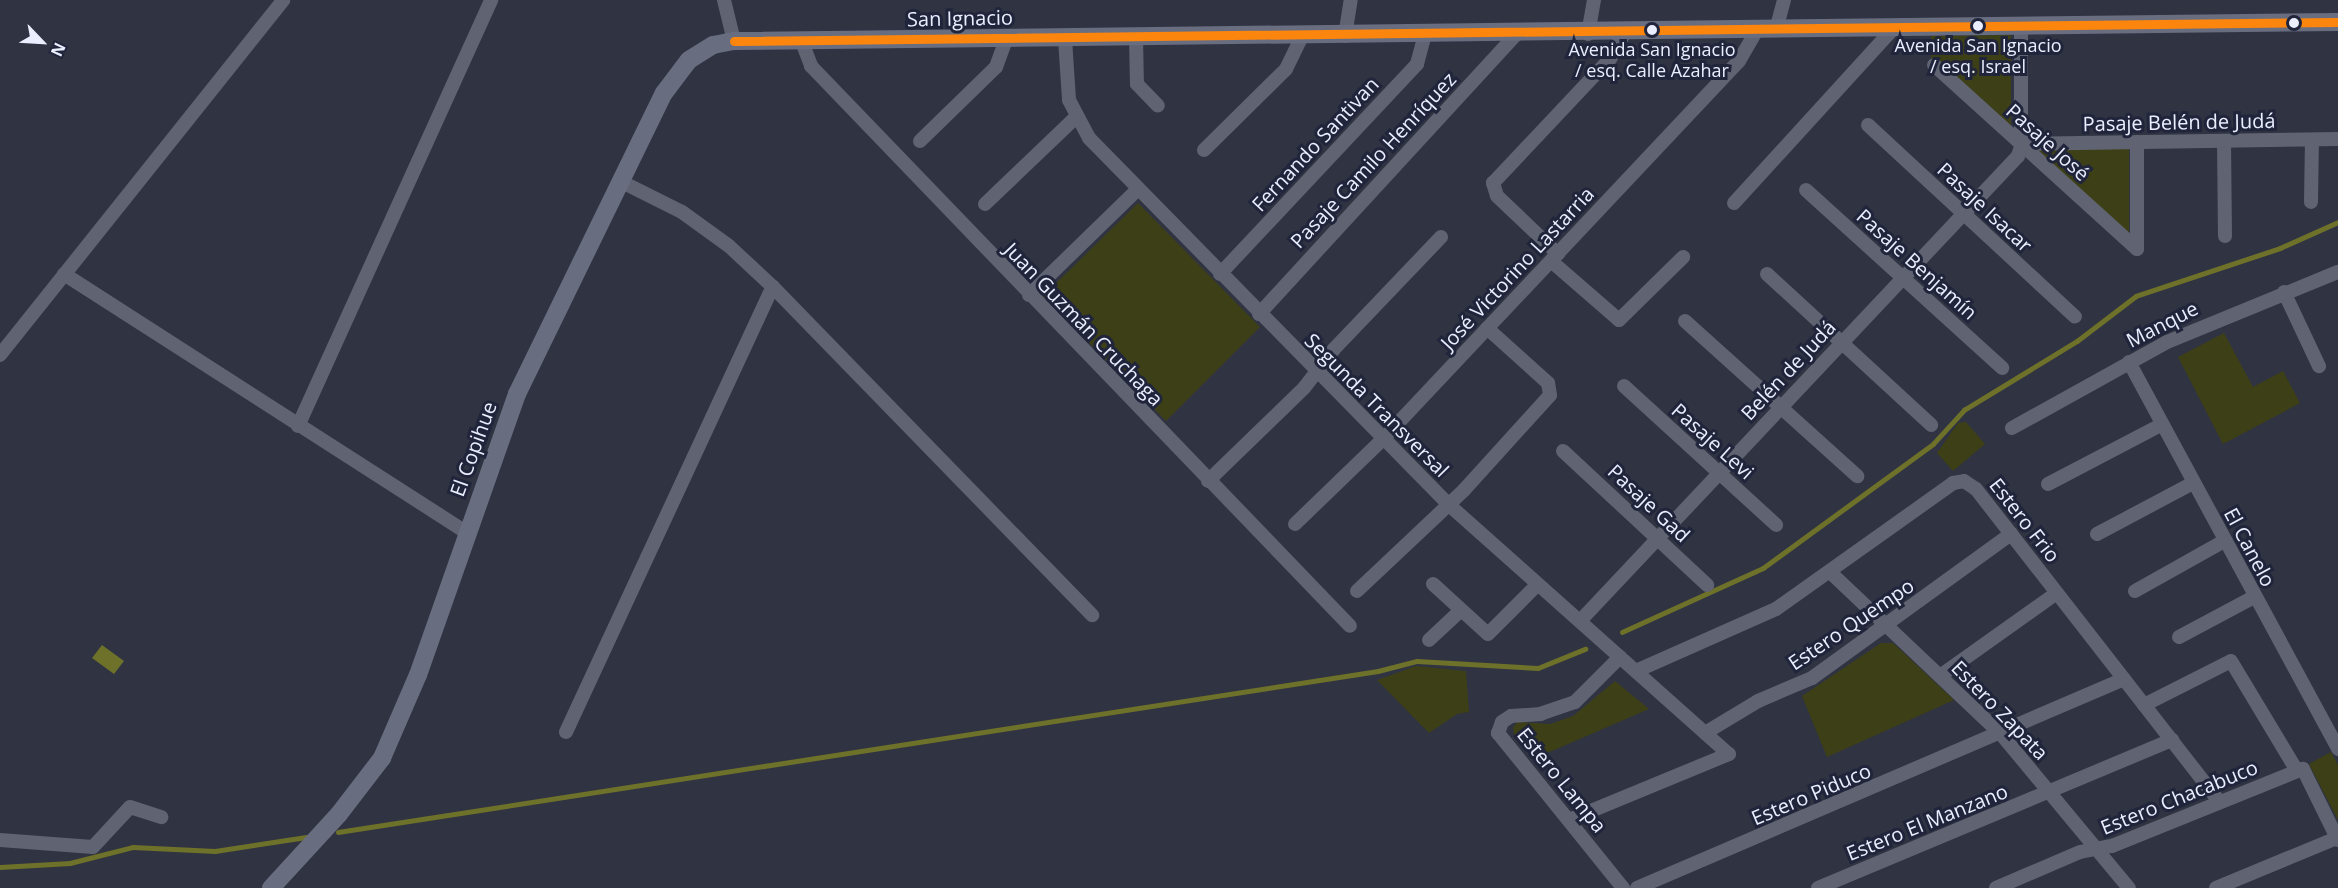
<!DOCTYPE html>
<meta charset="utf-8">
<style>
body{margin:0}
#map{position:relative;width:2338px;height:888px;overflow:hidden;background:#303341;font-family:"Open Sans",sans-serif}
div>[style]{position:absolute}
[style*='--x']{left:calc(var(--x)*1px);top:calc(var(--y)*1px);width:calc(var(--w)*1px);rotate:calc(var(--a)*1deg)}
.green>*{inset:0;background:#3d4016}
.water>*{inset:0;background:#6d7129}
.stream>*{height:4.5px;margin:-2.25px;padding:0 2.25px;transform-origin:2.25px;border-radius:2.25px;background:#6d7129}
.minor>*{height:14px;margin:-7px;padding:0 7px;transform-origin:7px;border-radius:7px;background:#606371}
.secondary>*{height:18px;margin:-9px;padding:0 9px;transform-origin:9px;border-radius:9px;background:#696d80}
.bus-1>*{height:9px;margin:-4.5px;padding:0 4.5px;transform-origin:4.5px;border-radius:4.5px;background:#fc850d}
.dots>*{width:16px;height:16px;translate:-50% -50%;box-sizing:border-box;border:3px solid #21253c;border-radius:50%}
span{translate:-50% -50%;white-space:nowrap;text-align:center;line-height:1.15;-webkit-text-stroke:6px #21253c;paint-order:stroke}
.bus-label{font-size:18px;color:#eaeefe}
.street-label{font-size:20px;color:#eaeefe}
.north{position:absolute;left:12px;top:12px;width:60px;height:60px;-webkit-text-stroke:4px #21253c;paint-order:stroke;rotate:115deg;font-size:16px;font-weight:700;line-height:24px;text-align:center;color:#eaeefe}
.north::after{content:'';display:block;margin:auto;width:21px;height:27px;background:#eaeefe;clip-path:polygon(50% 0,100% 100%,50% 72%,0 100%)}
</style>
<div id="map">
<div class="green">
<i style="clip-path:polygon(2011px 35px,2011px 126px,1931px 65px,1931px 36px)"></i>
<i style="clip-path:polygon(2033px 145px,2129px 145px,2129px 237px)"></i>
<i style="clip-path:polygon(1138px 203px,1260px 327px,1166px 421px,1043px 296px)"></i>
<i style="clip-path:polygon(2224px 333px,2253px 387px,2283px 371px,2300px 403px,2223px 444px,2178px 357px)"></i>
<i style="clip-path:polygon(1966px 422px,1985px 444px,1953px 471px,1937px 453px,1958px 423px)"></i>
<i style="clip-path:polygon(1881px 643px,1893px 643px,1954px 700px,1827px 757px,1802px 696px)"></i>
<i style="clip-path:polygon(1416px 666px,1466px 671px,1469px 712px,1457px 714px,1429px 733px,1377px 680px)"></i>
<i style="clip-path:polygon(1615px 681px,1649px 709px,1538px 757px,1514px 735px,1513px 727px,1518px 722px,1550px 724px,1573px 716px)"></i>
<i style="clip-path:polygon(2331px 752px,2338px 765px,2338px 820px,2309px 764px)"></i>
</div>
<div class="water">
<i style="clip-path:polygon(102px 645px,124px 661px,114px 674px,92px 658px)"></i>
</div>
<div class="stream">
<i style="--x:1622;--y:632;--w:155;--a:-24.4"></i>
<i style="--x:1763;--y:568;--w:210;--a:-36.1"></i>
<i style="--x:1933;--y:444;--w:46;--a:-47.6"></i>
<i style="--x:1964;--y:410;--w:132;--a:-31.4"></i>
<i style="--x:2077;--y:341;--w:74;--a:-37.3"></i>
<i style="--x:2136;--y:296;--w:152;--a:-18.4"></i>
<i style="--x:2280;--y:248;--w:64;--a:-24.1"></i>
<i style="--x:338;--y:832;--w:1052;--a:-8.8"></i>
<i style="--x:1378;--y:671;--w:40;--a:-14.4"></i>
<i style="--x:1417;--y:661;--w:121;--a:3.3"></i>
<i style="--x:1538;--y:668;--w:51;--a:-22"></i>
<i style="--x:0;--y:867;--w:70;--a:-3.3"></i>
<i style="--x:70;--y:863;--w:65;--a:-14.3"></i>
<i style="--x:133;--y:847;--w:82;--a:2.8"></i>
<i style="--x:215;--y:851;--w:92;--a:-8.7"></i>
</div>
<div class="minor">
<i style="--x:724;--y:0;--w:42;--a:76.3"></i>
<i style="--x:1776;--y:30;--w:31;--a:-75"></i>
<i style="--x:1588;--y:34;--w:35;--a:-80"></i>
<i style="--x:1345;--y:36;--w:36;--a:-81"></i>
<i style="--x:1136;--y:38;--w:46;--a:88.8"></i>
<i style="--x:1137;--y:84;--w:30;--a:46"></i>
<i style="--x:1065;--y:39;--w:61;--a:86.2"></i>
<i style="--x:1069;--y:100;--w:43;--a:62.2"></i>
<i style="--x:1089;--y:138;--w:513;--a:45.55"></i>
<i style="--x:1448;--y:504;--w:376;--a:41.7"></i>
<i style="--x:1729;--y:754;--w:173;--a:157.6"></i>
<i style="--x:802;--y:42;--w:26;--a:69"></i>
<i style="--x:811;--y:66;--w:777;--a:46.09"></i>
<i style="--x:1934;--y:65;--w:274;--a:42.2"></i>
<i style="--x:1868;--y:125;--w:282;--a:42.8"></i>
<i style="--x:920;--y:141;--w:106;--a:-44.2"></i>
<i style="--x:996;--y:67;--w:29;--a:-70"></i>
<i style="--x:2224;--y:141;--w:95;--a:89.4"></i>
<i style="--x:2021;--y:144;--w:317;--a:-0.9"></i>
<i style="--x:1204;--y:150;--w:115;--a:-44.6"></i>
<i style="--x:1286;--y:69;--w:37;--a:-64"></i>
<i style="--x:622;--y:182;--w:67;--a:26.6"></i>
<i style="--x:682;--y:212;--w:58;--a:35.9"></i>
<i style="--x:729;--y:246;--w:60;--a:43"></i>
<i style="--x:773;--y:287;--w:458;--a:45.8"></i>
<i style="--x:1806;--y:190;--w:265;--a:42.2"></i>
<i style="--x:2311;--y:202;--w:62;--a:-89.1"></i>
<i style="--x:1734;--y:203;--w:237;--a:-47.6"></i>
<i style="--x:985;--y:204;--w:124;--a:-43.7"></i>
<i style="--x:2137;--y:249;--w:107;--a:-90"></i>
<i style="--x:1558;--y:254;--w:84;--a:-136.4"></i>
<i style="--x:1497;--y:196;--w:14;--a:-107"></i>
<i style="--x:1493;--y:183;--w:170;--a:-46.7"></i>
<i style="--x:1610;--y:59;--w:31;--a:-61"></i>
<i style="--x:1551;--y:261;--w:90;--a:40.9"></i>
<i style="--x:1619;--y:320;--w:90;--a:-44.5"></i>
<i style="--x:64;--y:274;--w:479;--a:32.7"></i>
<i style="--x:1220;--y:274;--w:288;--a:-46.8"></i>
<i style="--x:1417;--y:64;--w:31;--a:-75"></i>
<i style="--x:1767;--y:274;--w:223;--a:42.6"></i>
<i style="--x:2284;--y:292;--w:82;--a:64.7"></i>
<i style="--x:1029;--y:295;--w:152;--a:-44.2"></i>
<i style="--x:1259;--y:314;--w:381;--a:-47.4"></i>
<i style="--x:1685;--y:321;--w:232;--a:42"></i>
<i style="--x:0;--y:355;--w:454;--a:-51.4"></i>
<i style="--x:2129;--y:362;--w:440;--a:61.6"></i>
<i style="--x:1624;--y:386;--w:206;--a:42.4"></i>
<i style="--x:298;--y:426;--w:468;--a:-65.6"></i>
<i style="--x:2012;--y:428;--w:177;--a:-29"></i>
<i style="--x:2167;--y:342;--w:185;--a:-22.3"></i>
<i style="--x:1563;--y:451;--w:197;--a:42.9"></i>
<i style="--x:1208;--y:481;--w:134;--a:-44.1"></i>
<i style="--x:1304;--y:388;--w:49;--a:-52.4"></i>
<i style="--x:1334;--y:349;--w:155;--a:-46.3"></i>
<i style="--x:2048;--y:484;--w:127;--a:-27.6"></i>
<i style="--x:1295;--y:524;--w:122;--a:-44"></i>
<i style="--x:1383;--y:439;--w:519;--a:-46.72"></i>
<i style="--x:1739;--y:61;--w:36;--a:-60"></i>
<i style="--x:2097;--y:534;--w:109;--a:-28"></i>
<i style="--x:1830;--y:572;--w:236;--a:43.5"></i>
<i style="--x:2001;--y:734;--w:200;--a:50.3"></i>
<i style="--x:1433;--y:584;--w:74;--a:42.3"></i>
<i style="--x:1488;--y:634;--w:68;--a:-45"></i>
<i style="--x:1357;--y:591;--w:147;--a:-43.3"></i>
<i style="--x:1464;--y:490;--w:128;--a:-47.8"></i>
<i style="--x:1550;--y:395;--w:12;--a:-99"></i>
<i style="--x:1548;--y:383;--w:82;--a:-138"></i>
<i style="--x:2135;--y:591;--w:102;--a:-29.3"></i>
<i style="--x:1580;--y:621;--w:639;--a:-46.71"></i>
<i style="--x:2018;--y:156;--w:9;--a:-72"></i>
<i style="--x:2021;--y:147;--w:120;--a:-90"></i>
<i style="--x:2179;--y:637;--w:85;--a:-28.1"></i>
<i style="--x:1429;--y:640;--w:42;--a:-43.1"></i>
<i style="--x:1620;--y:657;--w:64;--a:135"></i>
<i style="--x:1575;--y:702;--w:36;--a:161"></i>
<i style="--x:1541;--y:714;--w:30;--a:176"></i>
<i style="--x:1511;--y:716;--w:11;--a:146"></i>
<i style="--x:1502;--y:722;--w:12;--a:110"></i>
<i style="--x:1498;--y:733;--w:199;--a:51.1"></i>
<i style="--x:1636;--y:671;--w:153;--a:-23.9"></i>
<i style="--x:1776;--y:609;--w:217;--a:-35.4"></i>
<i style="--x:1953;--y:483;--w:11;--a:-10"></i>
<i style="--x:1964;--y:481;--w:14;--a:34"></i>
<i style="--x:1976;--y:489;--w:397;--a:52.1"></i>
<i style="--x:1940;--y:676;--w:143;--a:-35.4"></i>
<i style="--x:2144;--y:705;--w:97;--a:-26.8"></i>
<i style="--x:2231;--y:661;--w:128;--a:59"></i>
<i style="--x:566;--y:732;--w:491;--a:-65.1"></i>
<i style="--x:1705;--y:733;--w:62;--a:-31.1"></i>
<i style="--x:1758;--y:701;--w:59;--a:-23.1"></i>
<i style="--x:1812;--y:678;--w:246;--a:-35.9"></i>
<i style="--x:0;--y:840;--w:93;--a:4.3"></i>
<i style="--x:93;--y:847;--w:54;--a:-47.2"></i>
<i style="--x:130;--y:807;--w:33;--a:18"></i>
<i style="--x:1637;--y:888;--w:530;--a:-23.23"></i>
<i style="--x:1818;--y:888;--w:384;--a:-22.7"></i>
<i style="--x:1996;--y:888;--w:91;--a:-23.2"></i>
<i style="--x:2080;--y:852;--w:33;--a:-11"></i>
<i style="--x:2112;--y:846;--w:206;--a:-22"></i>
<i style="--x:2303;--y:769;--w:79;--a:63.8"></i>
<i style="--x:2216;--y:888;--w:131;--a:-22.5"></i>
</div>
<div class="secondary">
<i style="--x:271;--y:888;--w:100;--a:-47.4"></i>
<i style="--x:339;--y:814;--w:71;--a:-52.5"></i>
<i style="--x:382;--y:758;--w:90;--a:-66.6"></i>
<i style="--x:418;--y:675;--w:298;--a:-70.6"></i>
<i style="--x:517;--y:394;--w:335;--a:-64"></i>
<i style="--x:664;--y:93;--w:41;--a:-52.9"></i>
<i style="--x:689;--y:60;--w:28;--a:-32"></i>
<i style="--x:713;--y:45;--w:21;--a:-11"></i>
<i style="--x:734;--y:41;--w:1604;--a:-0.68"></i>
</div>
<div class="bus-1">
<i style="--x:734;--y:41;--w:1604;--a:-0.68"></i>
</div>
<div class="dots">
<i style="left:2294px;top:23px;background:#eaeefe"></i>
<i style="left:1978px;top:26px;background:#eaeefe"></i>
<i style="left:1652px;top:30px;background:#eaeefe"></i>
</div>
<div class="bus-label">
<span style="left:1978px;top:56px">Avenida San Ignacio<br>/ esq. Israel</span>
<span style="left:1652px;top:60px">Avenida San Ignacio<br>/ esq. Calle Azahar</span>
</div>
<div class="street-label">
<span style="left:960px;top:18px;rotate:-1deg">San Ignacio</span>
<span style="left:2179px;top:122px;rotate:-1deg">Pasaje Belén de Judá</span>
<span style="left:2048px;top:142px;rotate:42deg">Pasaje José</span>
<span style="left:1315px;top:144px;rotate:-47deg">Fernando Santivan</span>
<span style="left:1373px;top:160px;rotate:-47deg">Pasaje Camilo Henríquez</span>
<span style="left:1985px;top:207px;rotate:43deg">Pasaje Isacar</span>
<span style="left:1917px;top:264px;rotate:42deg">Pasaje Benjamín</span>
<span style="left:1517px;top:268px;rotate:-47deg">José Victorino Lastarria</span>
<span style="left:1084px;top:324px;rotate:46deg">Juan Guzmán Cruchaga</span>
<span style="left:2162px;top:324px;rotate:-27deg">Manque</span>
<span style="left:1788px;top:370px;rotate:-47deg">Belén de Judá</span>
<span style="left:1377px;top:405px;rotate:45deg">Segunda Transversal</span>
<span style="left:1713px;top:441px;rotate:42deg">Pasaje Levi</span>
<span style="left:473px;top:449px;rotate:-70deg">El Copihue</span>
<span style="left:1649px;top:503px;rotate:43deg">Pasaje Gad</span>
<span style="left:2025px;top:520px;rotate:52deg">Estero Frio</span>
<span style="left:2250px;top:547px;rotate:62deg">El Canelo</span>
<span style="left:1851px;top:624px;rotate:-34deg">Estero Quempo</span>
<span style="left:2000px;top:710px;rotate:46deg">Estero Zapata</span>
<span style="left:1562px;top:780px;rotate:51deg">Estero Lampa</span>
<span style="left:1811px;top:794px;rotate:-23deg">Estero Piduco</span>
<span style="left:2179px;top:797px;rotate:-22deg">Estero Chacabuco</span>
<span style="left:1927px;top:822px;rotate:-22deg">Estero El Manzano</span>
</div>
<div class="north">N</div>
</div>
